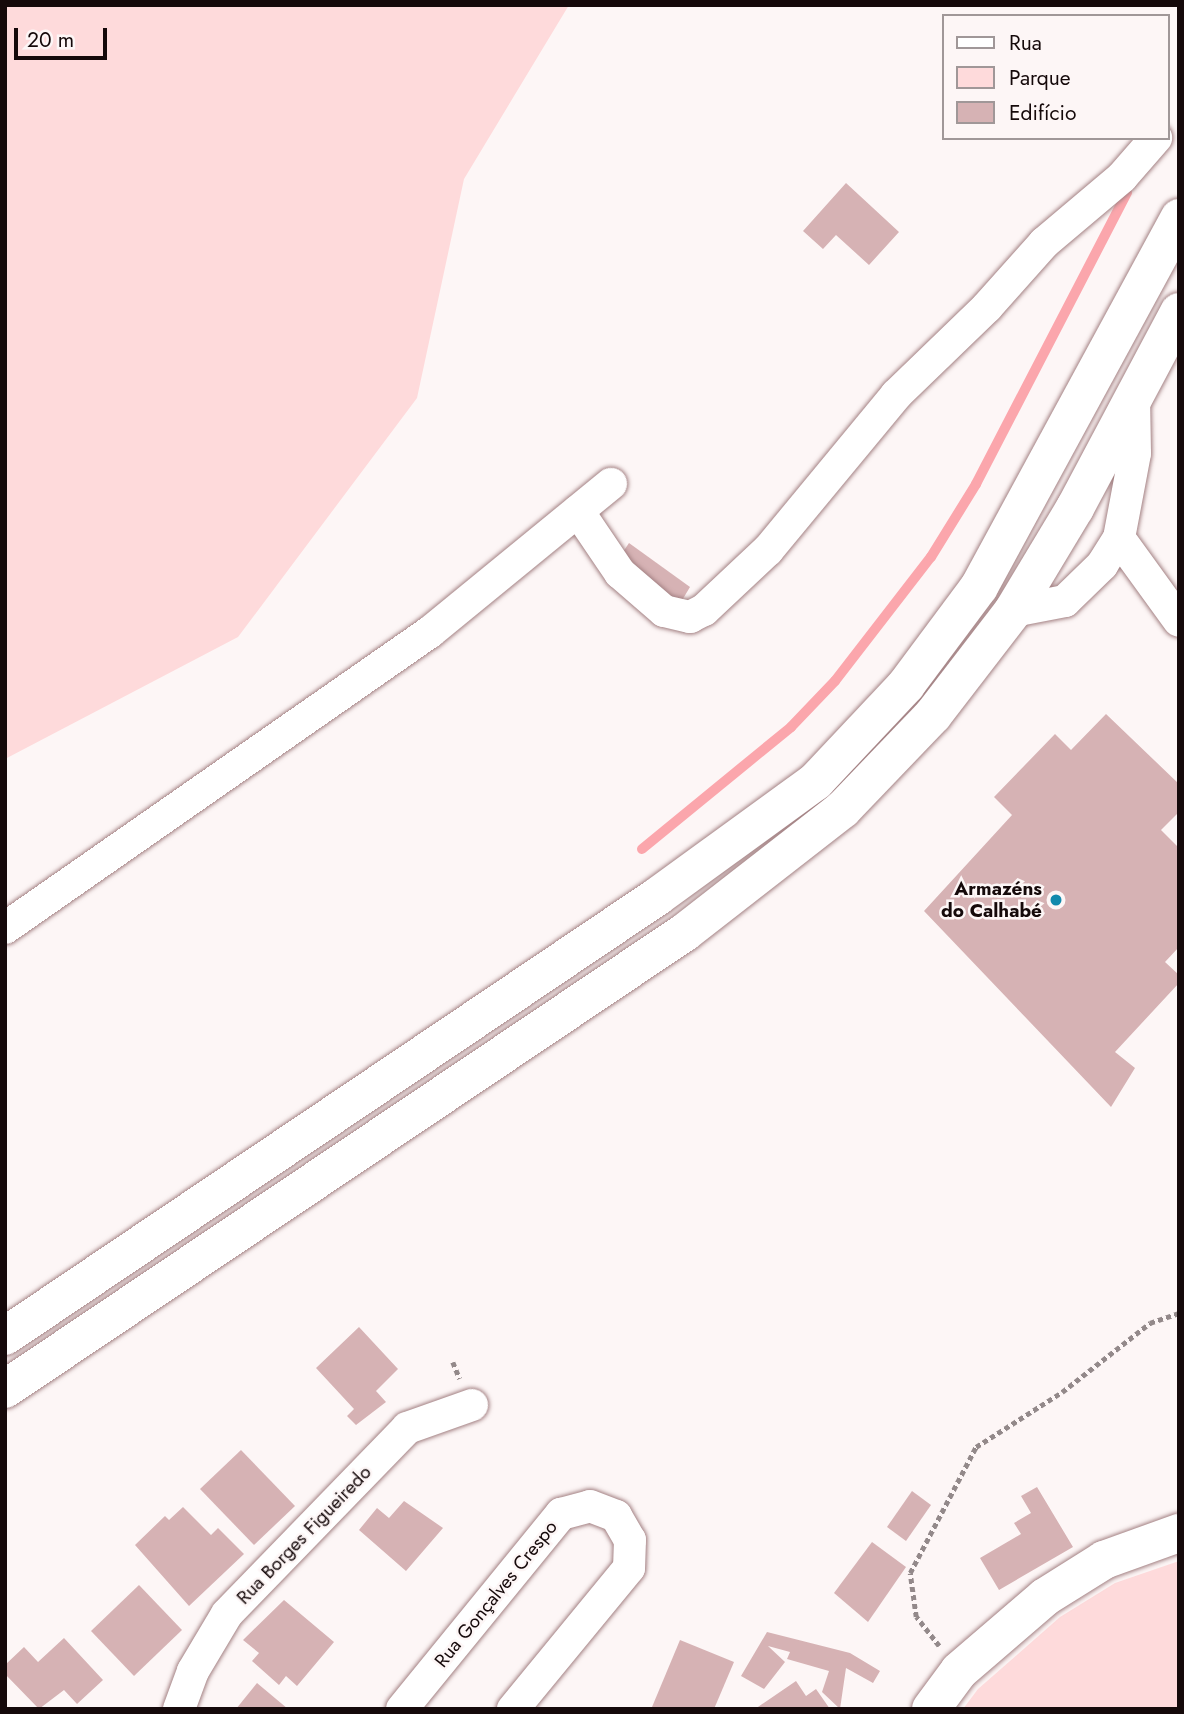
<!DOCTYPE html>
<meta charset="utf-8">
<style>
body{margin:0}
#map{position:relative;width:1184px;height:1714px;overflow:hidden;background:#fdf6f6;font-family:Jost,sans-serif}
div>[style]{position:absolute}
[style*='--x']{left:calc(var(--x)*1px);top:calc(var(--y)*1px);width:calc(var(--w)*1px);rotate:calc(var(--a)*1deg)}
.green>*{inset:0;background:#fedadb}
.stream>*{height:10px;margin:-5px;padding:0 5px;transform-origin:5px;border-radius:5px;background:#fba6ac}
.building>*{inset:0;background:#d6b2b4}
.path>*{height:4.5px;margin-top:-2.25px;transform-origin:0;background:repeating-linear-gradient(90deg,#93898a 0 5px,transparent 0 8.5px)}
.roads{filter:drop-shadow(0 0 2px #a38183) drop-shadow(0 0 2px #a38183)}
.minor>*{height:32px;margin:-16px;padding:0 16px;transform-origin:16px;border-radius:16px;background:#fff}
.major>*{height:38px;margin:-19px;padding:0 19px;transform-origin:19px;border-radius:19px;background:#fff}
.highway>*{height:38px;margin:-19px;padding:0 19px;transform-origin:19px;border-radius:19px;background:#fff}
.dots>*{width:19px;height:19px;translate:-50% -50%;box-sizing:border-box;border:4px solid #fdf6f6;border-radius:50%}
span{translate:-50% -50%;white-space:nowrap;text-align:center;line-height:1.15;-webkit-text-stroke:5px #fdf6f6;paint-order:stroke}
.poi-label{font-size:19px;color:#15090a;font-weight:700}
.right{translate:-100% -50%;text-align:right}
.street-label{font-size:19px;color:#15090a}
.frame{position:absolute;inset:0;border:7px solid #15090a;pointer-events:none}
.legend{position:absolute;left:942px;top:14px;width:228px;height:126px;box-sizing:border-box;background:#fdf6f6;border:2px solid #a09798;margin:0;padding:9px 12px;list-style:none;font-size:21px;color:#15090a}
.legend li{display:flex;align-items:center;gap:14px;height:35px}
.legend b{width:35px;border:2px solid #a09798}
.scale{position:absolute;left:14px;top:28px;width:93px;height:32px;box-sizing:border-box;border:4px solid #15090a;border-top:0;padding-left:9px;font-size:21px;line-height:24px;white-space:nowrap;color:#15090a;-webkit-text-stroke:5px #fdf6f6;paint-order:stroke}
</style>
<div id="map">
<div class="green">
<i style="clip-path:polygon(5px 5px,569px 5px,464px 179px,417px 398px,238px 637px,5px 759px)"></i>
<i style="clip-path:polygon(1179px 1561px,1179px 1709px,963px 1709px,978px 1689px,1060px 1617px,1115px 1583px)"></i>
</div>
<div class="stream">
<i style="--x:642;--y:849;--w:193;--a:-39.3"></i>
<i style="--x:791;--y:727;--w:64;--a:-46.3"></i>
<i style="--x:835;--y:681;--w:157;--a:-52.3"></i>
<i style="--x:931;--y:557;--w:86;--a:-58.3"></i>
<i style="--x:976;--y:484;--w:328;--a:-62.6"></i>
</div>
<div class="building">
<i style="clip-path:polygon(846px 183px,899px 232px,869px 265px,836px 235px,823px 249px,803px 231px)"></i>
<i style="clip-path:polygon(629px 543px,690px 587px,678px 607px,621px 555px)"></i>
<i style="clip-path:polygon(1106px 714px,1179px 784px,1179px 812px,1161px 830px,1179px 848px,1179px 947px,1165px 962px,1179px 975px,1179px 983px,1115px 1052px,1135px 1068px,1111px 1107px,924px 911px,1012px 815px,994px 797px,1055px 734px,1071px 750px)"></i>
<i style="clip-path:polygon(359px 1327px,398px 1369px,376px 1391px,386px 1402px,356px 1425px,347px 1416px,354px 1409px,316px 1368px)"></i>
<i style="clip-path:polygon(241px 1450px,295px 1506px,254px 1545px,200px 1489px)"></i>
<i style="clip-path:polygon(1037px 1487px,1073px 1547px,999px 1590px,980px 1558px,1021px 1534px,1014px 1523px,1031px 1513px,1021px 1496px)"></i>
<i style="clip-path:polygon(912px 1491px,931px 1505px,906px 1541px,887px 1527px)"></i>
<i style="clip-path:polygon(404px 1501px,443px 1528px,406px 1571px,359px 1530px,377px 1508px,389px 1518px)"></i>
<i style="clip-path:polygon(183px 1507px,211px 1535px,218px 1528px,244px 1554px,189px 1606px,135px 1545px,165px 1516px,169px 1520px)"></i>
<i style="clip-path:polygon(872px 1542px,906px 1567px,868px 1622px,834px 1593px)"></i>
<i style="clip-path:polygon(139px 1585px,182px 1630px,134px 1676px,91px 1631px)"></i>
<i style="clip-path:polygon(284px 1600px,334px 1642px,297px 1686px,286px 1676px,279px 1685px,252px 1661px,259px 1653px,243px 1640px)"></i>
<i style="clip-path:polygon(767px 1632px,850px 1653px,880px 1671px,873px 1683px,846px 1668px,840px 1709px,822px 1692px,829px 1671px,787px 1659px,790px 1652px,768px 1646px,785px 1662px,764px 1689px,741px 1676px)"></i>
<i style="clip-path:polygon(64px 1638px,103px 1680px,77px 1704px,64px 1690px,39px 1709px,5px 1674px,5px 1665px,24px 1647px,38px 1662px)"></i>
<i style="clip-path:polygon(680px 1640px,734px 1662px,714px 1709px,652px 1707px)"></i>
<i style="clip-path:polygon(796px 1681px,806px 1696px,816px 1689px,830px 1709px,755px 1709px)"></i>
<i style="clip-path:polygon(257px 1683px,288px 1709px,236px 1709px)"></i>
</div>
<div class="path">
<i style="--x:453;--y:1362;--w:18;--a:68"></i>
<i style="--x:939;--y:1646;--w:37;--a:-128"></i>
<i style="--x:916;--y:1617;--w:44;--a:-97.8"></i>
<i style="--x:910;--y:1573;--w:142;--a:-62.4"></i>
<i style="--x:976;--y:1447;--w:102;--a:-32.6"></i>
<i style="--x:1062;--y:1392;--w:112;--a:-38.1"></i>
<i style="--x:1150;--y:1323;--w:31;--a:-19"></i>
</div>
<div class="roads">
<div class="minor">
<i style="--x:578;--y:511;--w:75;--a:55.9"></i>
<i style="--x:620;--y:573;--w:58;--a:40.8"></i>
<i style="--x:664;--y:611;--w:27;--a:13"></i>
<i style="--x:690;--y:617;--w:16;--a:-27"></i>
<i style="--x:704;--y:610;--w:88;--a:-43.2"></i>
<i style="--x:768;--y:550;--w:201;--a:-50.4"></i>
<i style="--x:896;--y:395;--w:127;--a:-44"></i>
<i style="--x:987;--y:307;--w:86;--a:-48.3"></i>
<i style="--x:1044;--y:243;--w:102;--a:-40.2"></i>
<i style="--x:1122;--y:177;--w:52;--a:-48.9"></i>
<i style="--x:1119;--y:538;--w:102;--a:54.1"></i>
<i style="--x:1013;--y:611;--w:53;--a:-10.9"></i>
<i style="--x:1065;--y:601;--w:52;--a:-44.2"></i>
<i style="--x:1102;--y:565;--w:32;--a:-58"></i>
<i style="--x:1119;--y:538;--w:86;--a:-79.3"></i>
<i style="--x:1135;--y:453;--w:55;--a:-91"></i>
<i style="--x:5;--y:928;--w:518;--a:-34.86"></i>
<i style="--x:430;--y:632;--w:234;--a:-39.3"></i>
<i style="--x:179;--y:1709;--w:40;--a:-69.8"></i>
<i style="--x:193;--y:1671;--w:66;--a:-59.2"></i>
<i style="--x:227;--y:1614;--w:259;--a:-45.9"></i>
<i style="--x:407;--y:1428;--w:69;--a:-19.5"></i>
<i style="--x:402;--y:1709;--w:252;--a:-50.8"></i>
<i style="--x:561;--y:1514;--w:30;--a:-15"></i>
<i style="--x:590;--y:1506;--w:28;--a:21"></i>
<i style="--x:616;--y:1516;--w:28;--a:60"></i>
<i style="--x:630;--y:1540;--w:28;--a:92"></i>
<i style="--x:629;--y:1568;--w:183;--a:129.4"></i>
</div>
<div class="major">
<i style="--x:931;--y:1709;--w:47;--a:-53.6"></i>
<i style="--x:959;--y:1671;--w:113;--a:-40.7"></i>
<i style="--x:1045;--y:1597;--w:70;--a:-32.1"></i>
<i style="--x:1104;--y:1560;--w:80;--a:-19.8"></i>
</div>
<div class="highway">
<i style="--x:5;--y:1336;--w:787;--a:-33.97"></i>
<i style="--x:658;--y:896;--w:195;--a:-36"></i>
<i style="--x:816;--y:781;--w:132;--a:-46.8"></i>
<i style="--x:906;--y:685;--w:122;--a:-53.3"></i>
<i style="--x:979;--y:587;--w:420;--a:-61.5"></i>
<i style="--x:5;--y:1389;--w:819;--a:-33.9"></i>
<i style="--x:685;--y:932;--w:200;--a:-37.9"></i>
<i style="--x:843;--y:809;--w:130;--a:-46.2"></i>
<i style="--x:933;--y:715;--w:131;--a:-52.4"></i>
<i style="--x:1013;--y:611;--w:120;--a:-59"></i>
<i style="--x:1075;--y:508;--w:222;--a:-62"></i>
</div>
</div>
<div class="dots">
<i style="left:1056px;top:900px;background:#128aad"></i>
</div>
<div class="poi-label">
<span class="right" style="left:1042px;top:900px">Armazéns<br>do Calhabé</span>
</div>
<div class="street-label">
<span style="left:304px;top:1535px;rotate:-46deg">Rua Borges Figueiredo</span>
<span style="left:496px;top:1594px;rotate:-51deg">Rua Gonçalves Crespo</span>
</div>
<div class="frame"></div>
<ul class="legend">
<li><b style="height:9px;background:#fff"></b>Rua</li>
<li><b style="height:19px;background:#fedadb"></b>Parque</li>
<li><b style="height:19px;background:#d6b2b4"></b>Edifício</li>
</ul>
<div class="scale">20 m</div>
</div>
